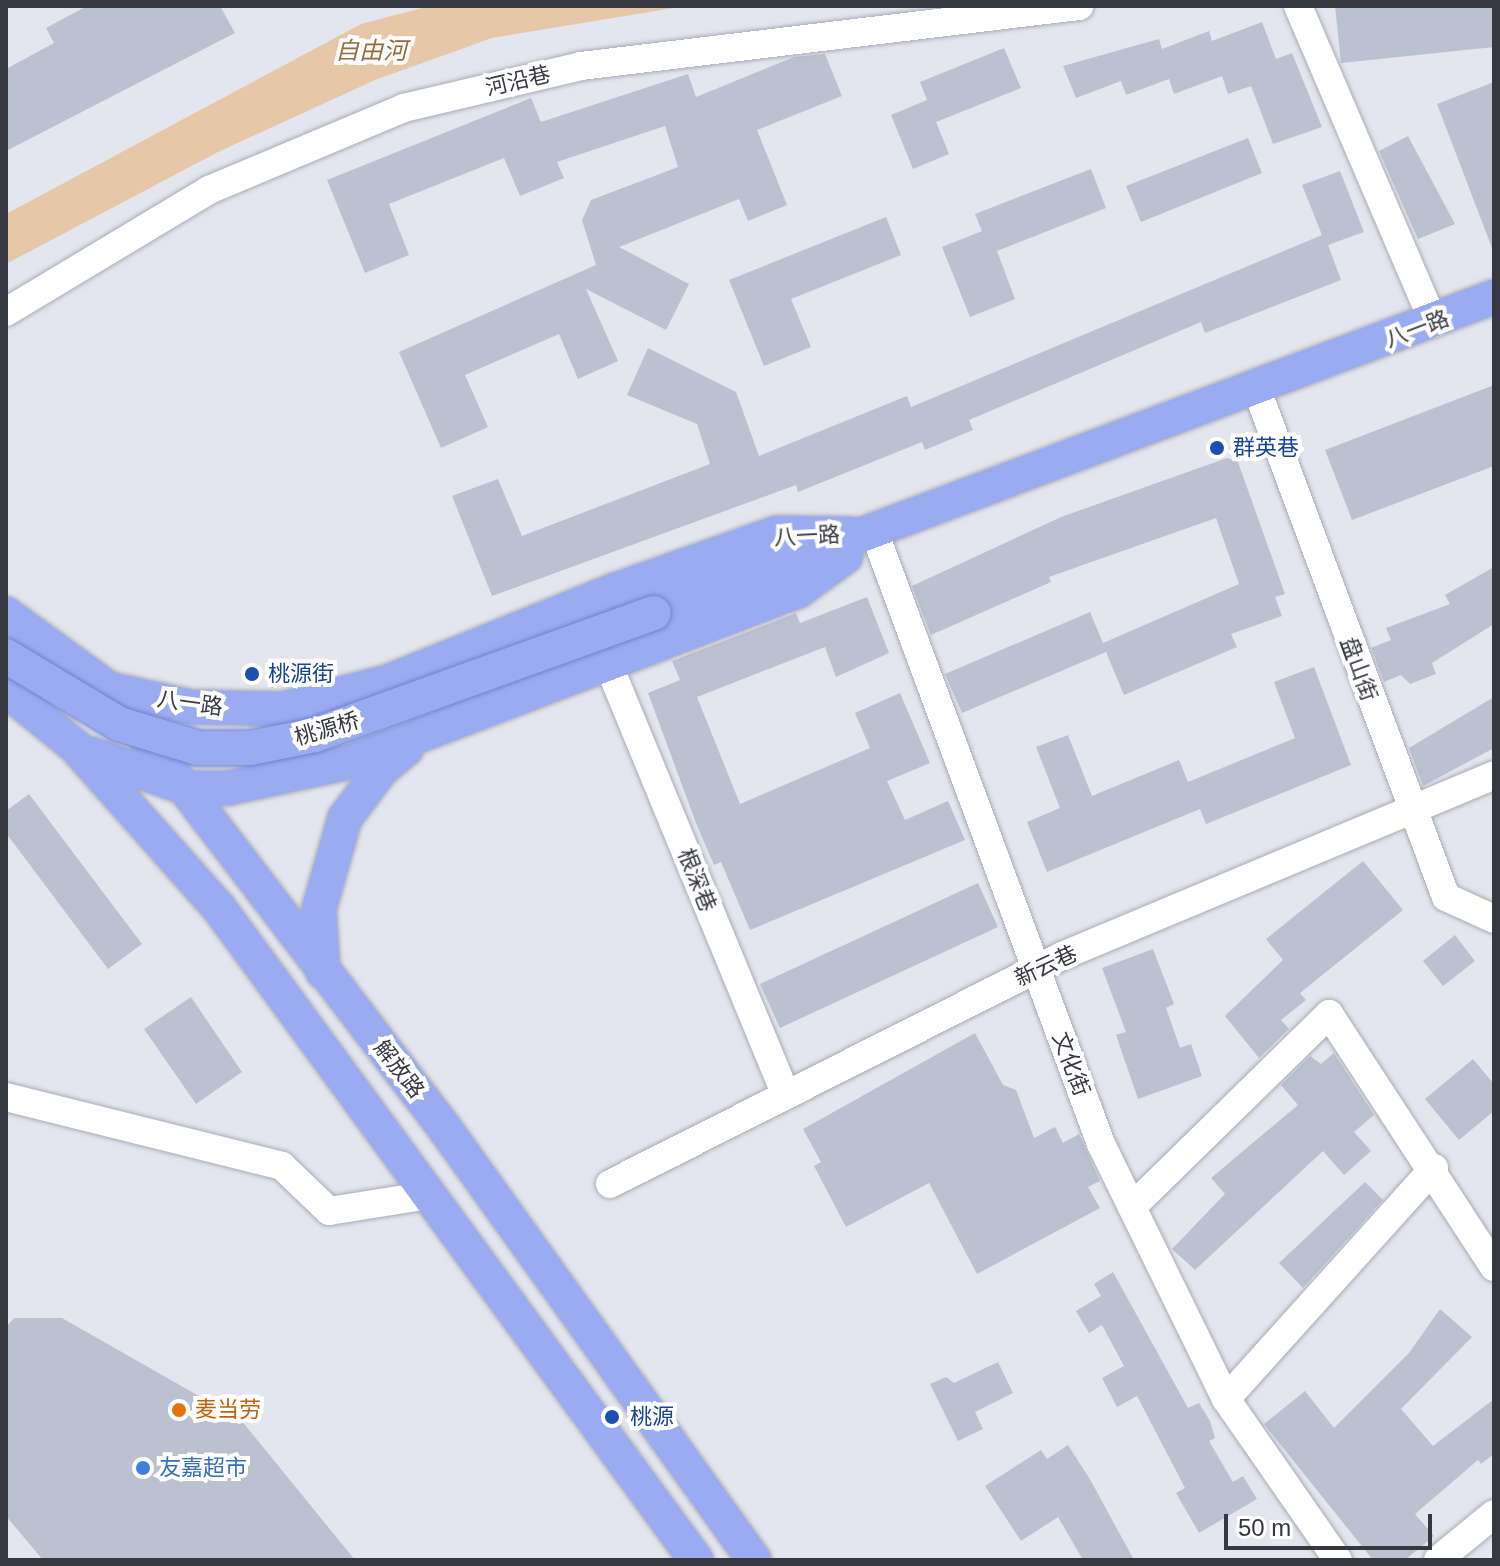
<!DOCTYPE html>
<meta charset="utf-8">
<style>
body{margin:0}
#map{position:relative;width:1500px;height:1566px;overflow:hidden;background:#e4e6ef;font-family:Helvetica,"Noto Sans SC",sans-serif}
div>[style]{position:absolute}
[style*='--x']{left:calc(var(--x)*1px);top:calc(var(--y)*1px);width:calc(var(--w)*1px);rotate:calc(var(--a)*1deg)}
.water>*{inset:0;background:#e6c7a7}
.building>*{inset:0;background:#bbc1d0}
.roads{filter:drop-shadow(0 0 2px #a8acb9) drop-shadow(0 0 2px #a8acb9)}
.minor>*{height:28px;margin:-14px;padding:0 14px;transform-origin:14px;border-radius:14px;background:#fff}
.major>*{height:34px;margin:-17px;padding:0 17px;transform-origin:17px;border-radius:17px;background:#9babf1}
.bridges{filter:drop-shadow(0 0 2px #6e82d3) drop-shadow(0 0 2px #6e82d3)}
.major-bridge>*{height:34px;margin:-17px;padding:0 17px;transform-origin:17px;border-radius:17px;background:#9babf1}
.dots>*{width:22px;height:22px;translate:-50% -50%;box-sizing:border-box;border:4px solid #fff;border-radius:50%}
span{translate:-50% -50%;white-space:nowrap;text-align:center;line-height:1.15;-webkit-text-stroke:8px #fff;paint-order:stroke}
.street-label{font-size:22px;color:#353841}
.transit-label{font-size:22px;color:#164399}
.left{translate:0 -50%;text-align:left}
.food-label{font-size:22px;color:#c56008}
.shop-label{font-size:22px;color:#366cbe}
.water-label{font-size:24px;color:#976b3a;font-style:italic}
.frame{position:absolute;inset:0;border:8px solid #353841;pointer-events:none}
.scale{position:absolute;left:1224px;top:1514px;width:208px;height:36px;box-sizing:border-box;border:4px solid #353841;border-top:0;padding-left:10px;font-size:24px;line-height:28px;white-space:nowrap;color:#353841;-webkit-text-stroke:6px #fff;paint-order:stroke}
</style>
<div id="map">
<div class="water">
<i style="clip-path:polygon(430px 6px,686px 6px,492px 38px,375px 80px,218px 152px,6px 264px,6px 214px,361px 24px)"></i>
</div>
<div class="building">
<i style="clip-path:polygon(87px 6px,220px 6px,235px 33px,6px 151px,6px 69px,54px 43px,46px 28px)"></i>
<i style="clip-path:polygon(1335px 6px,1494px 6px,1494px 47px,1341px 63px)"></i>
<i style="clip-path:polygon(1262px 22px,1276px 59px,1292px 53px,1322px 127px,1273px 144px,1251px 86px,1228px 94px,1222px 76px,1174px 94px,1169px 79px,1126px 95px,1121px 81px,1076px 98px,1063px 66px,1159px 39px,1162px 49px,1209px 31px,1212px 41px)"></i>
<i style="clip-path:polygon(1004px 48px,1021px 88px,936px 122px,949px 154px,913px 169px,891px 115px,927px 100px,920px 82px)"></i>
<i style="clip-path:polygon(825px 54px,842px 96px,757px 130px,787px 205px,748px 221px,739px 199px,619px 247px,689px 284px,666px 330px,586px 289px,618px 361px,578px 379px,559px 334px,465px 375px,488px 427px,441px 448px,399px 352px,596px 265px,582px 220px,591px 200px,678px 167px,665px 126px,557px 162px,564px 178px,520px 196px,504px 158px,389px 204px,409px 255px,365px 273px,327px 180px,531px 98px,541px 122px,688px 74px,696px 97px,794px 57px)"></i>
<i style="clip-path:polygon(1494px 82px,1494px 248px,1492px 248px,1437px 104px)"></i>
<i style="clip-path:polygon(1408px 136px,1455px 224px,1418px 239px,1379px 151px)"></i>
<i style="clip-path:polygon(1248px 138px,1262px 173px,1141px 222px,1126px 186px)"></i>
<i style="clip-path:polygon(1091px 169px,1106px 208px,997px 251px,1015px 299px,970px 317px,942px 247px,982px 231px,975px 214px)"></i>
<i style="clip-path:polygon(1340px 171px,1364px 232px,1328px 245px,1341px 280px,1205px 333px,1201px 322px,969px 420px,973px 430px,925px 450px,922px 442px,798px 492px,796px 485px,492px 596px,452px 496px,498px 479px,522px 536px,710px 464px,697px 424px,627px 395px,648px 348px,736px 392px,759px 456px,907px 396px,911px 407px,1322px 235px,1302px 185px)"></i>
<i style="clip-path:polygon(886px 217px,901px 255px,791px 299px,811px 347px,764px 366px,729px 280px)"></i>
<i style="clip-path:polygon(1494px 385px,1494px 466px,1352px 520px,1325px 450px)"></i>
<i style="clip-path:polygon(1227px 458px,1238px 462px,1285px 594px,1275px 597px,1282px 616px,1231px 634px,1237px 647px,1124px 695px,1106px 652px,962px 713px,945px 674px,1090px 612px,1103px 643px,1239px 584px,1216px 518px,1049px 577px,1051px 582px,931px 635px,912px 586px,1061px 517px)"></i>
<i style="clip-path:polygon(1494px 567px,1494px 624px,1432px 663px,1436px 674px,1410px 684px,1401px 675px,1384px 682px,1371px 648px,1391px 640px,1386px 628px,1450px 604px,1445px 595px)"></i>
<i style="clip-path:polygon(867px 597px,889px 653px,836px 677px,825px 647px,697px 697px,740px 804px,870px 748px,855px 713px,900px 693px,930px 763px,887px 781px,905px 820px,948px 801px,965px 840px,750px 930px,721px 862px,714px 865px,696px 823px,648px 693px,680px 680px,672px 661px,796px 613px,800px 623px)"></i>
<i style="clip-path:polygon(1314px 667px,1351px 765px,1206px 824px,1200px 809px,1047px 872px,1027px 822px,1060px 808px,1036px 747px,1068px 735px,1092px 796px,1179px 760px,1188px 782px,1295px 738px,1274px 682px)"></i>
<i style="clip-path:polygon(1494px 697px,1494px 748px,1423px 786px,1409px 748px)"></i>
<i style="clip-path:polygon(29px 794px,142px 944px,108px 969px,6px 833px,6px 811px)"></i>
<i style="clip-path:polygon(1363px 861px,1403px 910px,1300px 993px,1306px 1000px,1281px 1020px,1289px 1029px,1259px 1058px,1225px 1016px,1283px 960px,1266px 939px)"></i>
<i style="clip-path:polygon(978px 883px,998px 927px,780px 1028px,760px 984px)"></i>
<i style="clip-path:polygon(1455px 935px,1475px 961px,1443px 986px,1423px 961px)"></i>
<i style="clip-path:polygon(1153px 949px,1174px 1004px,1166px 1008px,1180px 1048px,1191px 1044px,1202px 1076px,1138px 1099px,1116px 1035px,1126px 1032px,1102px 968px)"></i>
<i style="clip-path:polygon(191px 997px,242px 1072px,196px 1104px,144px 1029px)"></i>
<i style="clip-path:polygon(975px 1033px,1003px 1085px,1016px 1090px,1034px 1138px,1055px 1127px,1063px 1143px,1079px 1134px,1100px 1181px,1088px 1187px,1100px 1208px,977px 1274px,929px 1183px,846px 1227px,814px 1166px,821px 1162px,803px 1129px)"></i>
<i style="clip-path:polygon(1334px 1053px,1374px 1115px,1354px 1132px,1371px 1151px,1344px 1175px,1323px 1151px,1195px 1270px,1172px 1249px,1225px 1194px,1211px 1178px,1298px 1105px,1281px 1085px,1310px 1056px,1321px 1064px)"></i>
<i style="clip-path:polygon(1473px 1059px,1494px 1084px,1494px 1111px,1459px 1140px,1425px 1099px)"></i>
<i style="clip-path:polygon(1365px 1182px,1383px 1200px,1303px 1288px,1279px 1263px)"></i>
<i style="clip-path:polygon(1113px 1272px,1188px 1408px,1199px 1403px,1210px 1421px,1215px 1438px,1209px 1441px,1233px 1482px,1243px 1476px,1257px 1499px,1199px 1533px,1176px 1493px,1185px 1488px,1137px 1396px,1117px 1407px,1102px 1378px,1124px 1366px,1102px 1325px,1089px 1333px,1076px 1311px,1101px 1296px,1094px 1284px)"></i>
<i style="clip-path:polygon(1440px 1309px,1472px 1337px,1401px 1409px,1433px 1446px,1494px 1399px,1494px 1454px,1481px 1464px,1478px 1460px,1415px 1514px,1434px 1536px,1405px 1560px,1373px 1560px,1264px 1424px,1305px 1391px,1334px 1428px,1409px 1353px)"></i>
<i style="clip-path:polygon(14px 1318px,62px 1318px,241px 1420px,355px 1560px,43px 1560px,6px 1516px,6px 1327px)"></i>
<i style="clip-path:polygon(998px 1362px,1013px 1393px,975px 1412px,983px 1429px,958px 1441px,930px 1384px,946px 1377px,954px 1383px)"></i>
<i style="clip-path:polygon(1068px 1445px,1091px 1481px,1134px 1560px,1083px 1560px,1058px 1517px,1021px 1541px,985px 1486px,1041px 1450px,1047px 1459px)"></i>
</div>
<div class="roads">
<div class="minor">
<i style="--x:1298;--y:6;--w:345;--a:66.8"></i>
<i style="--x:6;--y:312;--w:237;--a:-31"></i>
<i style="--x:209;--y:190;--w:212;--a:-22.8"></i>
<i style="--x:404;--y:108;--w:182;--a:-13.3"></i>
<i style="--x:581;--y:66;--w:502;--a:-6.87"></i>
<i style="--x:1257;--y:390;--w:541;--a:69.56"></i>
<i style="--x:1446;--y:897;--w:53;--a:24.6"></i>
<i style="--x:875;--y:534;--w:651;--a:69.67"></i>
<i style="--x:1101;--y:1144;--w:284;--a:63.9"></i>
<i style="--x:1226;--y:1399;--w:196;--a:55.2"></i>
<i style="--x:609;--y:666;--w:464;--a:67.6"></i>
<i style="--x:6;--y:1097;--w:284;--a:14"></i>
<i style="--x:282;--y:1166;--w:65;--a:43.8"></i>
<i style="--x:329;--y:1211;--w:102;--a:-9"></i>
<i style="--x:610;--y:1184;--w:506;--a:-26.77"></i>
<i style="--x:1062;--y:956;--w:468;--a:-22.7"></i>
<i style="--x:1132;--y:1207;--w:276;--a:-44.4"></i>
<i style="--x:1329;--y:1014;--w:302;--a:56.9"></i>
<i style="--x:1226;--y:1399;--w:311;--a:-48"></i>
<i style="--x:1438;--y:1560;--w:72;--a:-39.4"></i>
</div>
<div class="major">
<i style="--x:654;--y:613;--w:897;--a:-20.62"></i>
<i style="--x:6;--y:614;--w:127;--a:36.1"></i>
<i style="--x:109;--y:689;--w:550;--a:52.61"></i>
<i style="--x:443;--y:1126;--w:534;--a:54.38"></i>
<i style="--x:109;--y:689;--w:84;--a:12.4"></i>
<i style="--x:191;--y:707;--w:91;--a:1.3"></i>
<i style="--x:282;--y:709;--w:109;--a:-14.3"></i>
<i style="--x:388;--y:682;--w:243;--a:-22"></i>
<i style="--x:613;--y:591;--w:174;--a:-19.5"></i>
<i style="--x:777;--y:533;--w:74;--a:0.8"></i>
<i style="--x:6;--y:690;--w:89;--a:39.1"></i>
<i style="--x:75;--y:746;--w:217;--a:48.4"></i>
<i style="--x:219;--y:908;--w:808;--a:53.81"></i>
<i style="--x:91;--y:754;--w:101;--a:19.7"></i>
<i style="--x:186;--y:788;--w:42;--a:0"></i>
<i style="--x:228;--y:788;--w:125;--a:-12"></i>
<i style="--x:350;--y:762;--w:480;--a:-20.9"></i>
<i style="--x:798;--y:591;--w:59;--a:-36.1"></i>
<i style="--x:323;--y:972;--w:63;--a:-93.6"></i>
<i style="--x:319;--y:909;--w:95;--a:-74.1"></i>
<i style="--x:345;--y:818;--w:60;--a:-53.1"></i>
<i style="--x:381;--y:770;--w:33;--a:-40"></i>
</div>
</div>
<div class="bridges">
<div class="major-bridge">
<i style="--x:6;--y:656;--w:132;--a:31"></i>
<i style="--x:119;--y:724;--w:83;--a:16.9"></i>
<i style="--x:198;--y:748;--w:52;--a:0"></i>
<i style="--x:250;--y:748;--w:66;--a:-11.3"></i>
<i style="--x:315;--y:735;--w:360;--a:-19.8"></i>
</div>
</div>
<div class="dots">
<i style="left:1217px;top:448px;background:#1a4fb4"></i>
<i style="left:252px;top:674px;background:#1a4fb4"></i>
<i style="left:179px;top:1410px;background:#e8710a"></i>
<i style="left:612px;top:1417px;background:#1a4fb4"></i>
<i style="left:143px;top:1468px;background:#3f7fe0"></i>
</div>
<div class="street-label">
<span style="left:518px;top:81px;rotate:-13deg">河沿巷</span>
<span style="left:1417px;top:329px;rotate:-21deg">八一路</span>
<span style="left:807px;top:536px;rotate:-3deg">八一路</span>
<span style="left:1359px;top:669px;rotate:70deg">盘山街</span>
<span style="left:190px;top:703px;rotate:8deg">八一路</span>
<span style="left:327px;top:729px;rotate:-16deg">桃源桥</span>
<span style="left:697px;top:880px;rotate:68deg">根深巷</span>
<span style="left:1046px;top:966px;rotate:-25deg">新云巷</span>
<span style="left:1071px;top:1064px;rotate:69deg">文化街</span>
<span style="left:399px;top:1069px;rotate:52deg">解放路</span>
</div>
<div class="transit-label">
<span class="left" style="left:1233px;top:448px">群英巷</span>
<span class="left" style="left:268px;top:674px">桃源街</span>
<span class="left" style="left:630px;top:1417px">桃源</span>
</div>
<div class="food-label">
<span class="left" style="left:195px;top:1410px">麦当劳</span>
</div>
<div class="shop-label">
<span class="left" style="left:159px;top:1468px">友嘉超市</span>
</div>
<div class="water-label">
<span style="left:371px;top:51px">自由河</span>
</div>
<div class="frame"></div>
<div class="scale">50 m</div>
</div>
